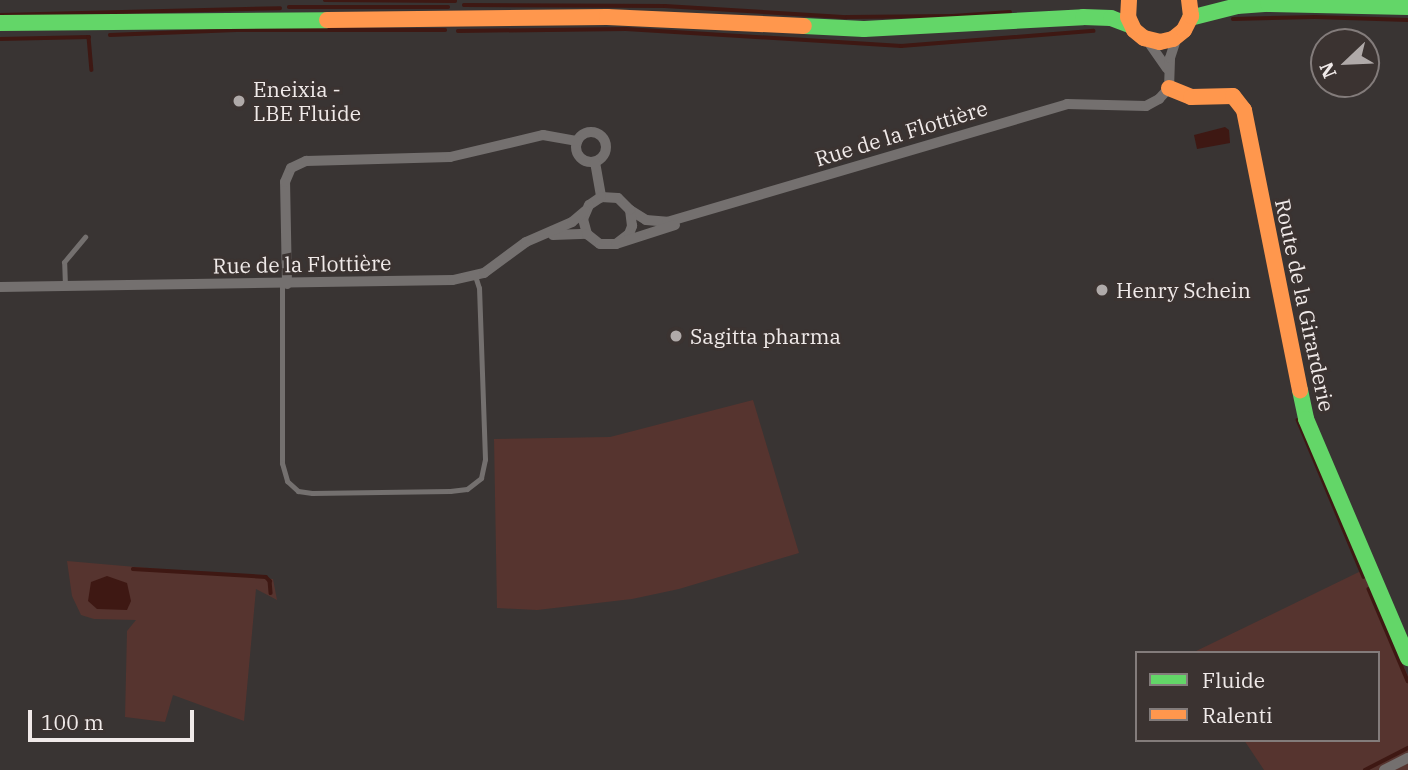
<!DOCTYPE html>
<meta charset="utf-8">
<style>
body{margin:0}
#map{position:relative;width:1408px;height:770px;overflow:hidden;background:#393433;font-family:"IBM Plex Serif",serif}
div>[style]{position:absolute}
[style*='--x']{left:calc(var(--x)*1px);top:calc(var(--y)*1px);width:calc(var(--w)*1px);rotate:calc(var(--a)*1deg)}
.green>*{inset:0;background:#56342f}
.water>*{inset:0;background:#3e1813}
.stream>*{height:3.5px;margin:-1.75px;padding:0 1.75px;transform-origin:1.75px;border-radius:1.75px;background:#3e1813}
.lane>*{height:5px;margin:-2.5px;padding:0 2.5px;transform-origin:2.5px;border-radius:2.5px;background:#74706f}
.street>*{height:10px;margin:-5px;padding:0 5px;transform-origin:5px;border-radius:5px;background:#74706f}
.street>.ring{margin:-5px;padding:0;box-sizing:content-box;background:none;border:10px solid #74706f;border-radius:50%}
.fast>*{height:16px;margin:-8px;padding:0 8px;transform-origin:8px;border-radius:8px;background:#63d668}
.slow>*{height:16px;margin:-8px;padding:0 8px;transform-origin:8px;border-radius:8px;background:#ff974d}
.dots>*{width:19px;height:19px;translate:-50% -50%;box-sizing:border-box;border:4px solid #3b3331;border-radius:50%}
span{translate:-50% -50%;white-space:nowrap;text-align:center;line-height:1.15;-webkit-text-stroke:6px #3b3331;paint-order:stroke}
.poi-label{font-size:21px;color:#f0eae9}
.left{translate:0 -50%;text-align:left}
.street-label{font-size:21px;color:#f0eae9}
.legend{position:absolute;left:1135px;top:651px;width:245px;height:91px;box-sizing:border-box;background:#3b3331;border:2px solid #837c7b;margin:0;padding:9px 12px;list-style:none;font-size:21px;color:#f0eae9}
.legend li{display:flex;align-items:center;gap:14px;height:35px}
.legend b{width:35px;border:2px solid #837c7b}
.north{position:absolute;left:1310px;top:28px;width:70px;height:70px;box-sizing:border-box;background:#3b3331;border:2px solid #837c7b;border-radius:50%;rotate:247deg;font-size:19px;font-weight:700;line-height:28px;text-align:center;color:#f0eae9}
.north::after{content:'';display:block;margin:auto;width:24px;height:32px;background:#b0aaa9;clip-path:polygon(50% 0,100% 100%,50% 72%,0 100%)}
.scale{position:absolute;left:28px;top:710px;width:166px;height:32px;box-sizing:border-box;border:4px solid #f0eae9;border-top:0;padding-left:9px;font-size:21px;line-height:24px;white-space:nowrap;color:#f0eae9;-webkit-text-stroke:5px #3b3331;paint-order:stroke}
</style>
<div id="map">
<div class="green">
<i style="clip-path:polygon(753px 400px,799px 553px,679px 589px,632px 599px,537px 610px,497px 608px,494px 439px,610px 437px)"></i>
<i style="clip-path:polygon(67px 561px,273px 579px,277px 600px,256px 589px,244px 721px,173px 695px,165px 722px,125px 717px,127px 631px,136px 620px,94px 619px,81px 615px,72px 596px)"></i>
<i style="clip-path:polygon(1363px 570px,1408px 676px,1408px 770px,1264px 770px,1244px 740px,1378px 740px,1378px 653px,1192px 653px)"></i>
</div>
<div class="water">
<i style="clip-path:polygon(1225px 127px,1229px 130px,1230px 143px,1197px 149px,1194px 135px)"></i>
<i style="clip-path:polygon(107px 576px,127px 583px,131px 601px,127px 610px,97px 609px,88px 601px,91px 582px)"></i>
</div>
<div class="stream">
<i style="--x:325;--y:0;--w:130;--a:0.4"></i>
<i style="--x:464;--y:5;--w:201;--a:0.3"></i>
<i style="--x:665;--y:6;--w:182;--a:3.5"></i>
<i style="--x:847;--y:17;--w:106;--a:-0.5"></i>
<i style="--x:953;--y:16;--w:57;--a:-4"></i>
<i style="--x:289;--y:7;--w:159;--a:0"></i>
<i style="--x:0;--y:15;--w:280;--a:-1.4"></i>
<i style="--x:1233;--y:19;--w:82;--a:-1.4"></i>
<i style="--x:1315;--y:17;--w:93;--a:1.8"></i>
<i style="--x:458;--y:31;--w:168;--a:-0.7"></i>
<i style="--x:626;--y:29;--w:276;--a:3.5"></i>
<i style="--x:901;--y:46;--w:193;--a:-4.5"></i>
<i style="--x:110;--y:35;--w:126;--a:-2.3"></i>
<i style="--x:236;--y:30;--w:209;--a:0"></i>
<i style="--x:0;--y:39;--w:89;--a:-1.3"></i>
<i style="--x:89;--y:37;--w:33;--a:85"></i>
<i style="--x:1298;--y:420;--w:170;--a:67.2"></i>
<i style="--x:133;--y:569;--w:133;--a:3.4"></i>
<i style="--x:266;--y:577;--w:6;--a:45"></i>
<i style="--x:270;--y:581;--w:12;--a:85"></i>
<i style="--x:1369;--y:589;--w:100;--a:67"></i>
<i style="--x:1365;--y:770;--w:48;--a:-27.1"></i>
</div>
<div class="lane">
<i style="--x:282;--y:284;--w:179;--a:90"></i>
<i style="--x:282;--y:463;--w:19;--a:74"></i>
<i style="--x:287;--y:481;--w:15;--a:42"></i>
<i style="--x:298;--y:491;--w:14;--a:8"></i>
<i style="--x:312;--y:493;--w:138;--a:-0.8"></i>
<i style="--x:450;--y:491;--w:17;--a:-7"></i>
<i style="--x:467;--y:489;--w:18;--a:-38"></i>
<i style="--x:481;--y:478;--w:19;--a:-78"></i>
<i style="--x:485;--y:459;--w:171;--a:-92"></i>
<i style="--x:479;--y:288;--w:13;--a:-108"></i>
<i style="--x:65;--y:286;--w:24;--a:-92"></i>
<i style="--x:64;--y:262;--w:33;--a:-50"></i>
</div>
<div class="street">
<i style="--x:1147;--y:40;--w:35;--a:55"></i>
<i class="ring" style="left:576px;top:132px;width:20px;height:20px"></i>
<i style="--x:595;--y:162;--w:36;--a:80"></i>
<i style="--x:630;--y:210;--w:19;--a:32"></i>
<i style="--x:646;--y:220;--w:21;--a:5"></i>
<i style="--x:667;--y:222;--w:417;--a:-16.4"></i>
<i style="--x:1067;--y:104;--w:79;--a:1.5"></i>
<i style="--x:1146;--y:106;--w:15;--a:-28"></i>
<i style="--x:1159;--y:99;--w:15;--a:-48"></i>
<i style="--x:1169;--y:88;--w:30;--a:-88"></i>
<i style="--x:1170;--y:58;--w:23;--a:-72"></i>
<i style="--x:553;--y:235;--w:34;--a:-2"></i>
<i style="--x:616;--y:244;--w:16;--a:-38"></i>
<i style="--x:629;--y:234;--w:9;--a:-69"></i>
<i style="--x:632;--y:226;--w:16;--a:-97"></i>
<i style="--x:630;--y:210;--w:17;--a:-135"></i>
<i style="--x:618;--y:198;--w:17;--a:-177"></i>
<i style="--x:601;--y:197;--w:14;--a:146"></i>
<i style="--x:589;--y:205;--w:15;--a:113"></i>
<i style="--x:583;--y:219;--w:16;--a:75"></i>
<i style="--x:587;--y:234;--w:16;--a:38"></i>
<i style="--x:600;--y:244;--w:16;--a:0"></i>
<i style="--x:616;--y:244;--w:62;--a:-17.9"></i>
<i style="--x:287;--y:284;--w:102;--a:-91.1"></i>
<i style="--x:285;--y:182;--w:15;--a:-67"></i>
<i style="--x:291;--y:168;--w:17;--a:-25"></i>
<i style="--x:306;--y:161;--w:144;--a:-1.6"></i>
<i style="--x:450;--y:157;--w:96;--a:-13.3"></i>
<i style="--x:543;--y:135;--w:35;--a:10"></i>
<i style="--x:0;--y:287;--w:453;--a:-0.9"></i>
<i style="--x:453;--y:280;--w:32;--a:-13"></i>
<i style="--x:484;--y:273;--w:52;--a:-36.4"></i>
<i style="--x:526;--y:242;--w:50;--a:-23.5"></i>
<i style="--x:572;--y:222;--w:17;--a:-40"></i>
<i style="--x:1384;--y:770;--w:27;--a:-27"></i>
</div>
<div class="fast">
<i style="--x:1190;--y:18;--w:49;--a:-14.3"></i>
<i style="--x:1237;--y:6;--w:31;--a:-4"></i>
<i style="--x:1268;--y:4;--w:140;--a:1.2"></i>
<i style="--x:0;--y:23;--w:327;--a:-0.5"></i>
<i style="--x:804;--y:26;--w:60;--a:2.9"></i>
<i style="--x:864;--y:29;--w:219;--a:-3.1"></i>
<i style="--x:1083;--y:17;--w:28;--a:2"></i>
<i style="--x:1111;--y:18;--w:22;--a:21"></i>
<i style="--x:1300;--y:390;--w:30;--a:78"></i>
<i style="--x:1306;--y:419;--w:260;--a:66.9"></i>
</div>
<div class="slow">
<i style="--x:1129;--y:0;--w:17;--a:93"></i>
<i style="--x:1128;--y:17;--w:14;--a:65"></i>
<i style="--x:1134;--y:30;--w:13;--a:39"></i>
<i style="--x:1144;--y:38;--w:16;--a:14"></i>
<i style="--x:1160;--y:42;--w:13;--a:-13"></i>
<i style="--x:1173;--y:39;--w:14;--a:-39"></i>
<i style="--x:1184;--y:30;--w:16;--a:-63"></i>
<i style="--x:1191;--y:16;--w:16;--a:-97"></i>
<i style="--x:327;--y:20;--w:280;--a:-0.6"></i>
<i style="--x:607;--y:17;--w:197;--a:2.6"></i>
<i style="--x:1169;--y:88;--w:24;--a:22"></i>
<i style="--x:1191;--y:97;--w:42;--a:-1.4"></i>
<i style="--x:1233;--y:96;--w:18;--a:52"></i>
<i style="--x:1244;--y:110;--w:286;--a:78.7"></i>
</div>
<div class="dots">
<i style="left:239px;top:101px;background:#b0aaa9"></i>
<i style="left:1102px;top:290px;background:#b0aaa9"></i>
<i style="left:676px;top:336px;background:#b0aaa9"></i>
</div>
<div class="poi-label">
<span class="left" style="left:253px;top:101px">Eneixia -<br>LBE Fluide</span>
<span class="left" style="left:1116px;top:290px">Henry Schein</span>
<span class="left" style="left:690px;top:336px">Sagitta pharma</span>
</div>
<div class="street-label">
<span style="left:901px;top:133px;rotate:-17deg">Rue de la Flottière</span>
<span style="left:302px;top:264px;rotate:-1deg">Rue de la Flottière</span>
<span style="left:1305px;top:305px;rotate:78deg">Route de la Girarderie</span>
</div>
<ul class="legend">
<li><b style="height:9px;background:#63d668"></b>Fluide</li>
<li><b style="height:9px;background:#ff974d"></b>Ralenti</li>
</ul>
<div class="north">N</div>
<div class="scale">100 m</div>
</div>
